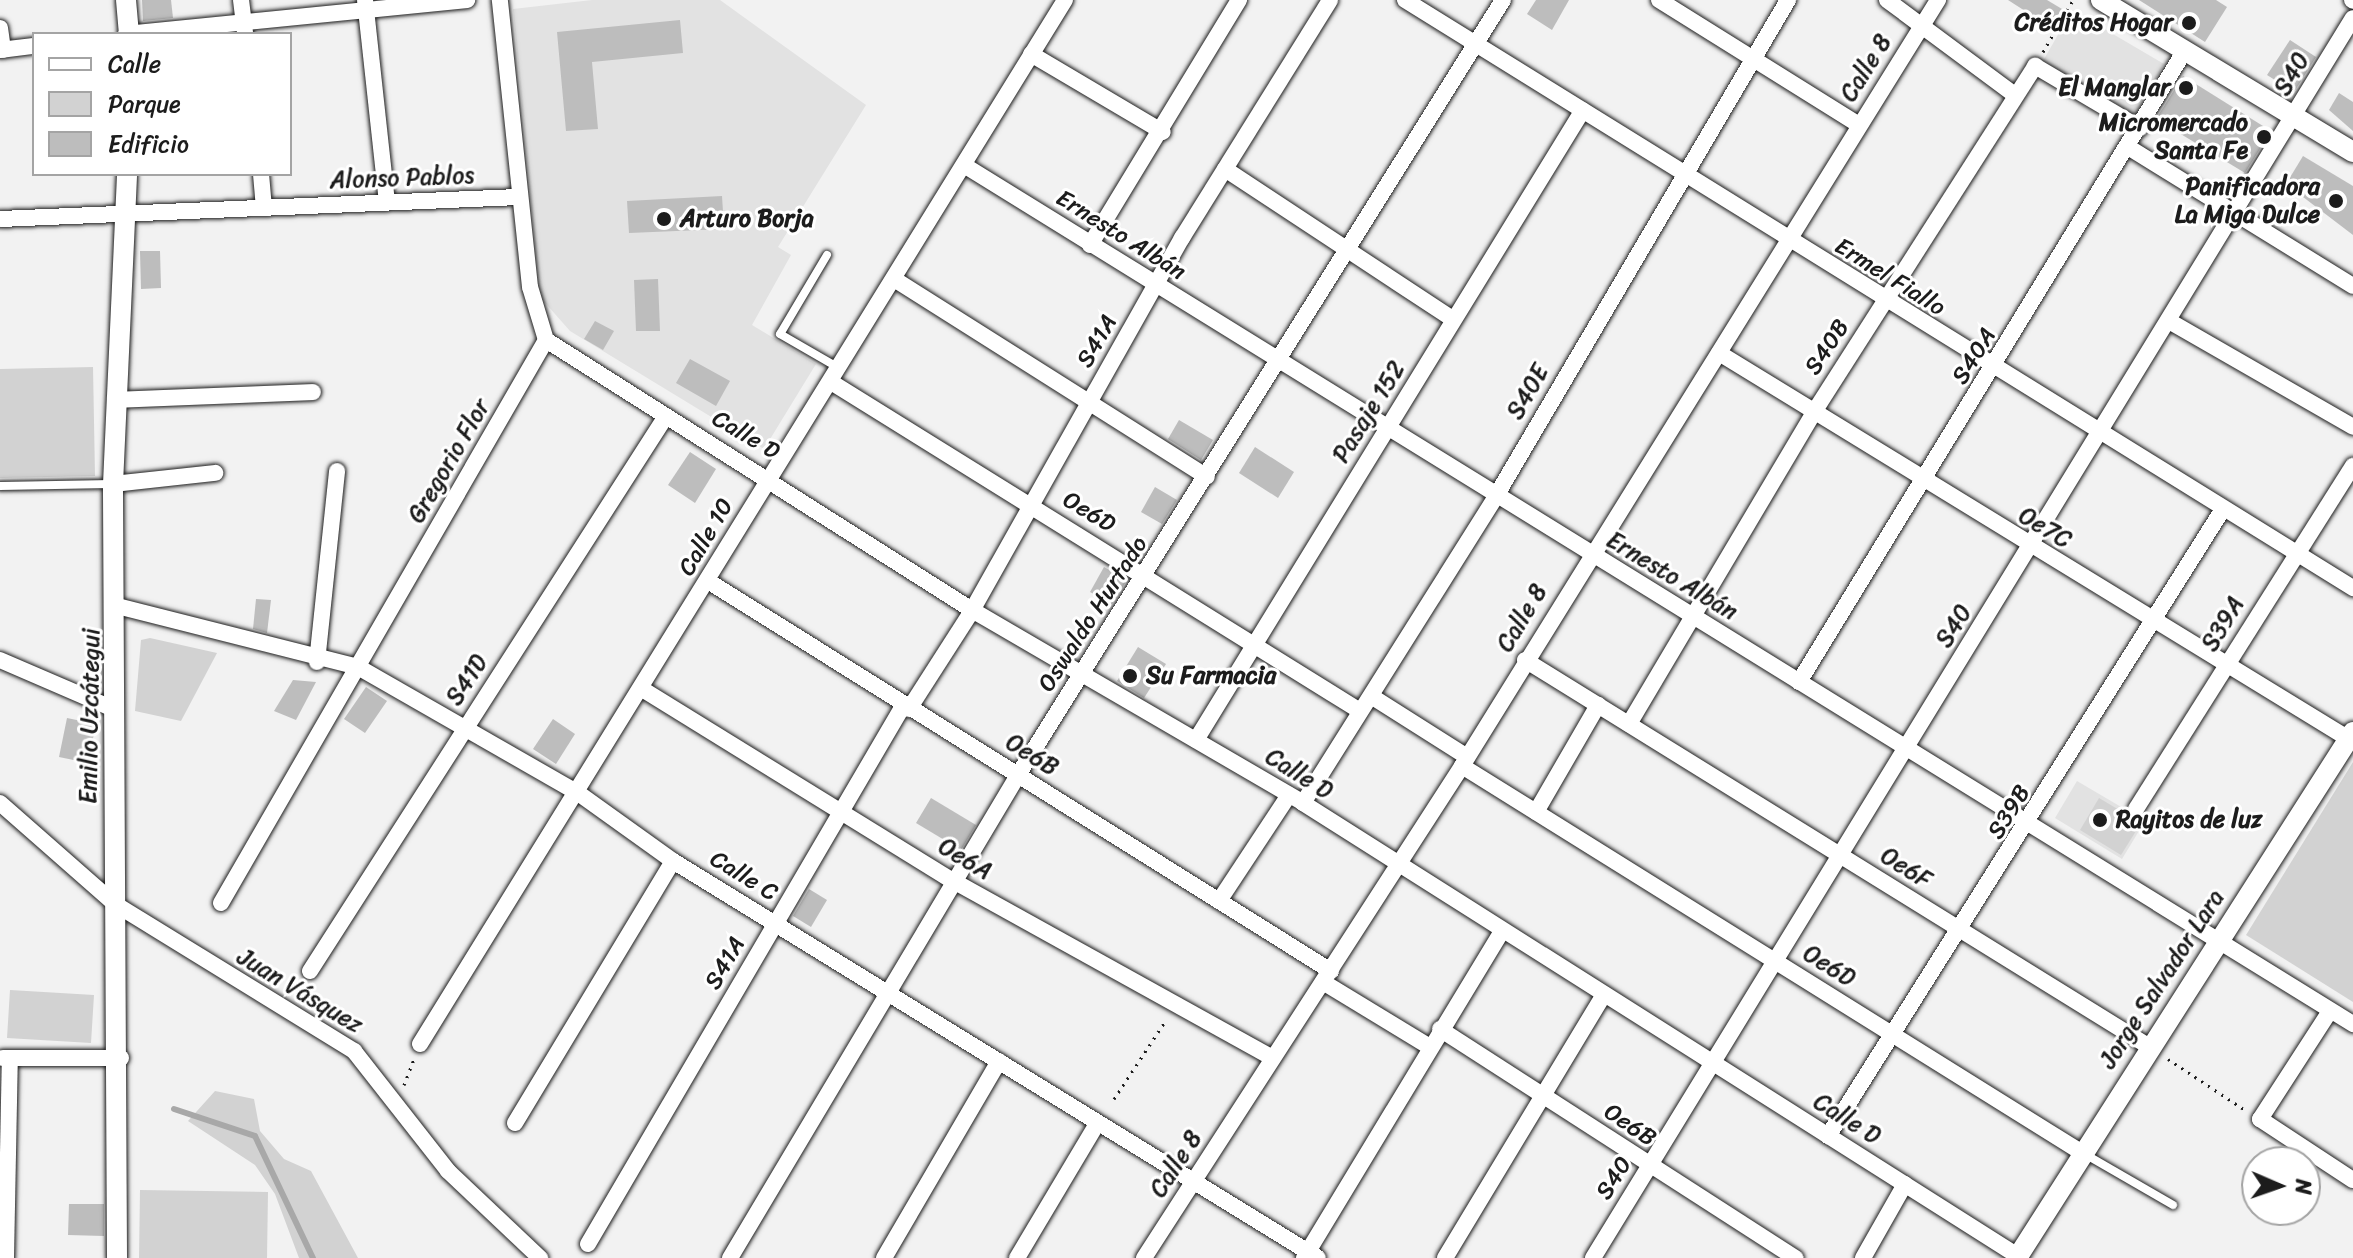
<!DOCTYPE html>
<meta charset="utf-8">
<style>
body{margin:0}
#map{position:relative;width:2353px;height:1258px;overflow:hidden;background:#f2f2f2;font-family:Sriracha,sans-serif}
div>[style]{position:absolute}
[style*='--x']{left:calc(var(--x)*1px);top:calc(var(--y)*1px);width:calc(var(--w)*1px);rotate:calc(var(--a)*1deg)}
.built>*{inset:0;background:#e2e2e2}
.green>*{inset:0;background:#d2d2d2}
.stream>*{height:6px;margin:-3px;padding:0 3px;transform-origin:3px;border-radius:3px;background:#a8a8a8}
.building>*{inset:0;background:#bdbdbd}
.path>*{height:3px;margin-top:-1.5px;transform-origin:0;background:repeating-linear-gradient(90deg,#1c1c1c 0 2px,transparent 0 8px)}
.roads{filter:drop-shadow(0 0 2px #1c1c1c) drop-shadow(0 0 2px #1c1c1c)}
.service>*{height:8px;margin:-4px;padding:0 4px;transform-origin:4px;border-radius:4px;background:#fff}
.minor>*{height:16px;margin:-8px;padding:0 8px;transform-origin:8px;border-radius:8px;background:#fff}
.tertiary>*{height:20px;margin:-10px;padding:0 10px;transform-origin:10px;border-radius:10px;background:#fff}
.dots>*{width:22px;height:22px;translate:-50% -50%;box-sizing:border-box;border:4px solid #fff;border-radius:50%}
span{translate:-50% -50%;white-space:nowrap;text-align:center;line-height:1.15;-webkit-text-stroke:6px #fff;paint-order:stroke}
.poi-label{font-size:24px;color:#1c1c1c;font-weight:700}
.right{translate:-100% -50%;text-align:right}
.left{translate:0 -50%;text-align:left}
.street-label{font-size:24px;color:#1c1c1c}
.legend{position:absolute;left:32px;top:32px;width:260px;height:144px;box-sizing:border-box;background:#fff;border:2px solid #a4a4a4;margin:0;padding:10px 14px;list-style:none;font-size:24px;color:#1c1c1c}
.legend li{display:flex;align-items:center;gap:16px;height:40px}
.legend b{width:40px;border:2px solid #a4a4a4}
.north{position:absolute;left:2241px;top:1146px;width:80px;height:80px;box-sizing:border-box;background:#fff;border:2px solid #a4a4a4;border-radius:50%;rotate:92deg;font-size:22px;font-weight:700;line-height:32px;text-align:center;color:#1c1c1c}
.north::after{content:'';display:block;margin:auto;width:28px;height:36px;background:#1c1c1c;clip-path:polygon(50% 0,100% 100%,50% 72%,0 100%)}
</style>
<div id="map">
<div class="built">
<i style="clip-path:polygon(592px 0,720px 0,866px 105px,778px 247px,791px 255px,752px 325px,816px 364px,764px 449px,570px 331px,540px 297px,513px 9px)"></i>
<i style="clip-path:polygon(2072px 10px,2164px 64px,2135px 115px,2043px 61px)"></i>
<i style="clip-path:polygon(2077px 781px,2145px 821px,2122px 859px,2055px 818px)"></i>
</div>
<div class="green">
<i style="clip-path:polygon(93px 367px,95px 476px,0 478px,0 369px)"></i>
<i style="clip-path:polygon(150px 638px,217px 653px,181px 721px,135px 711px,141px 640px)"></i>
<i style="clip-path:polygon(2353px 762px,2353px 1002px,2246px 935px)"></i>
<i style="clip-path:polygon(2099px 798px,2141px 823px,2121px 855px,2080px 830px)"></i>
<i style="clip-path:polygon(10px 990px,94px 995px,91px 1043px,7px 1038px)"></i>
<i style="clip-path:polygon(215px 1091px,254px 1099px,260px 1131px,284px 1159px,311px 1171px,358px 1258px,299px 1258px,275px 1194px,255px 1165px,188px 1121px)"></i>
<i style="clip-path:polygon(140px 1190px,268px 1192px,267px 1258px,139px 1258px)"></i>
</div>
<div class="stream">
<i style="--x:174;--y:1109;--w:85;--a:18.4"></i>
<i style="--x:255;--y:1136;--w:135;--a:64.6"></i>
</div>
<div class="building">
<i style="clip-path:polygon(142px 0,171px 0,173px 18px,143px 21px)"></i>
<i style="clip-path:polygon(1536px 0,1569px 0,1552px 30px,1527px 14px)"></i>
<i style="clip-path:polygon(2008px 0,2047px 0,2062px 9px,2050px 27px)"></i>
<i style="clip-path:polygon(2139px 0,2216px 0,2227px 7px,2205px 42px)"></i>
<i style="clip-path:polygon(680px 20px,683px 53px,592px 62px,598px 129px,566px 131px,557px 32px)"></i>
<i style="clip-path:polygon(2290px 40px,2316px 57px,2294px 92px,2267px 75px)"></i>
<i style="clip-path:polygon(2183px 76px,2271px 131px,2245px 173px,2156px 119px)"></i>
<i style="clip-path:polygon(2339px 93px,2353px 102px,2353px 131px,2329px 110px)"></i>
<i style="clip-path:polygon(2303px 156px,2353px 186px,2353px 235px,2286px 184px)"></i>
<i style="clip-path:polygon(722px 196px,724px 229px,629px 233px,627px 201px)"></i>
<i style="clip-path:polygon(140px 251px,160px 251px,161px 288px,141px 289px)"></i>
<i style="clip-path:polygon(658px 279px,660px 331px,636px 331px,634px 280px)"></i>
<i style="clip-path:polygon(595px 321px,614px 331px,603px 350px,584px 339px)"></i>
<i style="clip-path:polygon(690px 359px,730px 381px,716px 406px,676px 383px)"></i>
<i style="clip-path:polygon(1179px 420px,1213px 440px,1201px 460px,1168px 439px)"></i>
<i style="clip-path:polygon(1255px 447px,1294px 472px,1278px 498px,1239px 473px)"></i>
<i style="clip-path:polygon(690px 452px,716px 469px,695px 503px,668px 485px)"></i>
<i style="clip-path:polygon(1155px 487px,1177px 500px,1162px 524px,1141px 512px)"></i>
<i style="clip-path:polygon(1104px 567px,1127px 580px,1112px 604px,1090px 592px)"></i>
<i style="clip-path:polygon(256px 599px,271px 600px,267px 633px,253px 629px)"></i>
<i style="clip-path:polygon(1138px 647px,1166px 664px,1144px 698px,1117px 681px)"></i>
<i style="clip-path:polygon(293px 680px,316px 682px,296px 720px,274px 711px)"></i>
<i style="clip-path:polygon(366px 687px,387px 701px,365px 733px,344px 719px)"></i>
<i style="clip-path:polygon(67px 718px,96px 724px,88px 763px,59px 757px)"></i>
<i style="clip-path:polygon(553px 719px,575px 734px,556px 764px,533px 749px)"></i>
<i style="clip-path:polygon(931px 798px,976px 825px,961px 850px,916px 823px)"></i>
<i style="clip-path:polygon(809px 889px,827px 900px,811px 927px,793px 916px)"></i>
<i style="clip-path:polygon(69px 1204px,104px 1204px,104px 1236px,68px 1235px)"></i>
</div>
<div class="path">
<i style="--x:2043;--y:52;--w:60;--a:-60"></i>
<i style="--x:2168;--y:1059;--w:92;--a:33.5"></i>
<i style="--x:404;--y:1085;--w:28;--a:-69"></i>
<i style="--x:1114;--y:1099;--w:95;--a:-56.6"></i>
</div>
<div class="roads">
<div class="service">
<i style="--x:827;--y:255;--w:92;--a:120.7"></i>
<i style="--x:780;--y:334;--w:68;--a:30"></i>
<i style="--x:0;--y:486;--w:111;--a:-1"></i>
<i style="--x:2083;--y:1153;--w:104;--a:30"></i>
</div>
<div class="minor">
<i style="--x:241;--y:0;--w:34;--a:83"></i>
<i style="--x:365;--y:0;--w:202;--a:83.8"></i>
<i style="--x:1405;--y:0;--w:1116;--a:31.81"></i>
<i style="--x:1659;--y:0;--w:236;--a:32"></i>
<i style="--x:1887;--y:0;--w:159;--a:36.6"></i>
<i style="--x:2352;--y:0;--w:1;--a:45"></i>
<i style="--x:0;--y:28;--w:22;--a:82"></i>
<i style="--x:126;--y:34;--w:343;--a:-5.7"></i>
<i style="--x:0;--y:50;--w:34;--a:-7"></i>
<i style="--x:1031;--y:54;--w:153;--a:30.6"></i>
<i style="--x:2128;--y:147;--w:264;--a:31.7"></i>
<i style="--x:967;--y:167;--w:1630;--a:31.73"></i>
<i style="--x:1225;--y:169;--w:271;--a:33.4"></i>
<i style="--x:261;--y:174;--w:34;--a:85"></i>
<i style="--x:0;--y:219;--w:519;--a:-2.43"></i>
<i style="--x:1090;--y:245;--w:287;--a:-58.7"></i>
<i style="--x:894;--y:279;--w:370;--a:32.3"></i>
<i style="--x:2169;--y:321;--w:212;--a:29.9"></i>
<i style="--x:546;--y:340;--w:504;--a:32.37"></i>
<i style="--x:972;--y:610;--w:383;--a:30.2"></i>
<i style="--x:1303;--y:803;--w:850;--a:32.36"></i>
<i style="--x:1719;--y:353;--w:739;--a:31.5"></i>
<i style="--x:831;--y:382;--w:623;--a:31.88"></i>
<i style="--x:115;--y:400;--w:198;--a:-2.3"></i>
<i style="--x:113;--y:484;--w:103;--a:-6.2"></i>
<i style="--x:708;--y:581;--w:735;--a:32.05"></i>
<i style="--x:117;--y:606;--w:249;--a:14.2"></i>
<i style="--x:358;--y:667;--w:254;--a:29.8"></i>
<i style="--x:578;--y:793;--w:117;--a:35.6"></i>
<i style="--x:673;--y:861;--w:757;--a:31.61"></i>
<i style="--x:0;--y:660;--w:126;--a:23.3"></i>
<i style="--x:1525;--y:660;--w:733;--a:31.78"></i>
<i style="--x:317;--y:662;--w:192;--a:-84"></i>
<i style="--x:1799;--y:682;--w:738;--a:-58.57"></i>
<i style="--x:642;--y:689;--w:368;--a:31.7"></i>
<i style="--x:955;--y:882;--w:363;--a:29"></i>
<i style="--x:1371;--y:696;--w:114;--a:32.4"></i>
<i style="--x:909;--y:709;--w:113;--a:-57.3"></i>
<i style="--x:970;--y:614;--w:432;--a:-60.6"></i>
<i style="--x:1182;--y:238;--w:280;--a:-58.1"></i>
<i style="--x:1629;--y:724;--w:363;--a:-59.3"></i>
<i style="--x:1814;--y:412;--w:411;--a:-57.4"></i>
<i style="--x:2035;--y:66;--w:122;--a:30.6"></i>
<i style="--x:1196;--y:740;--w:739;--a:-58.44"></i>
<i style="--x:1462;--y:766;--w:729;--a:31.95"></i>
<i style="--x:0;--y:803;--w:153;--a:41.3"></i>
<i style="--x:115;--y:904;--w:281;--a:31.6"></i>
<i style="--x:354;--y:1051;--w:152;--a:51.9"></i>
<i style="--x:448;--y:1171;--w:127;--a:43.4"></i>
<i style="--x:1303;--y:803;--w:363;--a:-57.8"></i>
<i style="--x:1496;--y:496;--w:576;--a:-59.51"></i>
<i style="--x:2136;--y:809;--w:406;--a:-57.7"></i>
<i style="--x:1536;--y:812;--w:124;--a:-59.9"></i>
<i style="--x:1219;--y:901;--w:127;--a:-56.6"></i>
<i style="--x:221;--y:903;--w:650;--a:-60"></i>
<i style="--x:546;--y:340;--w:55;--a:-106.8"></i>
<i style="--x:530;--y:287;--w:289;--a:-96"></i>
<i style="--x:310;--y:971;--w:659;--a:-57.32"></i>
<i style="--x:1323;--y:982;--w:125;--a:31.3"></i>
<i style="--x:2330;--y:1011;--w:129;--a:122.9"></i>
<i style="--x:2260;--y:1119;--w:111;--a:33.3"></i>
<i style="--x:1440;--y:1029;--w:423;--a:32.8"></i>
<i style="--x:420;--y:1044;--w:1227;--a:-58.29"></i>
<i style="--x:3;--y:1058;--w:118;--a:0"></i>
<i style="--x:515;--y:1123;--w:306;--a:-58.9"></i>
<i style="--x:1828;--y:1136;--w:741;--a:-57.79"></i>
<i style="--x:588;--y:1244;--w:623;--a:-59.65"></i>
<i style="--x:6;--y:1258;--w:200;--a:-88.9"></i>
<i style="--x:730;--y:1258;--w:562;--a:-59.19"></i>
<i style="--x:1018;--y:775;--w:914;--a:-57.96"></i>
<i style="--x:884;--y:1258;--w:228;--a:-59.7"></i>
<i style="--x:1017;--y:1258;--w:156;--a:-59.2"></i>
<i style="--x:1144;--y:1258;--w:586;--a:-57.12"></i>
<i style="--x:1462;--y:766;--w:902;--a:-58.14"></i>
<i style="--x:1304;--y:1258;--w:379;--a:-58.8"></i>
<i style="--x:1445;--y:1258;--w:308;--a:-58.9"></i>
<i style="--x:1593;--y:1258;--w:1454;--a:-58.5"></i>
<i style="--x:1863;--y:1258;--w:85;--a:-60.4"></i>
</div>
<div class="tertiary">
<i style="--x:126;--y:0;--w:34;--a:85"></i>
<i style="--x:2101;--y:0;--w:294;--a:31.1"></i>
<i style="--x:117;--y:1258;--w:774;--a:-90.3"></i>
<i style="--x:113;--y:484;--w:310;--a:-87.4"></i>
<i style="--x:2017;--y:1258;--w:624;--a:-57.43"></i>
</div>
</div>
<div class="dots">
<i style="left:2189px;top:23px;background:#1c1c1c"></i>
<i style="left:2186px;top:88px;background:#1c1c1c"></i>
<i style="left:2264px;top:137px;background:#1c1c1c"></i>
<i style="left:2336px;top:201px;background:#1c1c1c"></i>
<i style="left:664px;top:219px;background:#1c1c1c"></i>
<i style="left:1130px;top:676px;background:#1c1c1c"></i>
<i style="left:2100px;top:820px;background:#1c1c1c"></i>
</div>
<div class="poi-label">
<span class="right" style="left:2173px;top:23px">Créditos Hogar</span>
<span class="right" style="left:2170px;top:88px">El Manglar</span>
<span class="right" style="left:2248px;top:137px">Micromercado<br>Santa Fe</span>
<span class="right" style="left:2320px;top:201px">Panificadora<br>La Miga Dulce</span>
<span class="left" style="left:680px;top:219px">Arturo Borja</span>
<span class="left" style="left:1146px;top:676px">Su Farmacia</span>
<span class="left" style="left:2116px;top:820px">Rayitos de luz</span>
</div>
<div class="street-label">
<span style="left:1866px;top:68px;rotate:-58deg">Calle 8</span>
<span style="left:2292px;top:74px;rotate:-60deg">S40</span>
<span style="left:402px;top:178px;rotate:-2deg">Alonso Pablos</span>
<span style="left:1121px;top:235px;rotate:32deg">Ernesto Albán</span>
<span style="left:1890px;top:277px;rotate:32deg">Ermel Fiallo</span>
<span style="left:1097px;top:341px;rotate:-60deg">S41A</span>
<span style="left:1827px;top:347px;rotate:-57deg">S40B</span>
<span style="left:1974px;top:356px;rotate:-58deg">S40A</span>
<span style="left:1528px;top:392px;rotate:-60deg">S40E</span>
<span style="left:1369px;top:412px;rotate:-58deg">Pasaje 152</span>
<span style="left:746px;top:435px;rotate:30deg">Calle D</span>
<span style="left:449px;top:461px;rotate:-60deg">Gregorio Flor</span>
<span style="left:1089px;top:512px;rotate:31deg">Oe6D</span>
<span style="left:2045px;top:528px;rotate:31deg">Oe7C</span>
<span style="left:706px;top:537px;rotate:-60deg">Calle 10</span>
<span style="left:1672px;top:576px;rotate:31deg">Ernesto Albán</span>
<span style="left:1093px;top:614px;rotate:-57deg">Oswaldo Hurtado</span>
<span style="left:1522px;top:618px;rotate:-59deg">Calle 8</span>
<span style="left:2223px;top:624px;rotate:-59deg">S39A</span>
<span style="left:1954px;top:626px;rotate:-58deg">S40</span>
<span style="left:467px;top:680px;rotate:-57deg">S41D</span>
<span style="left:90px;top:716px;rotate:-89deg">Emilio Uzcátegui</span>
<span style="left:1032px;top:755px;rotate:32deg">Oe6B</span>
<span style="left:1299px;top:774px;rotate:32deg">Calle D</span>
<span style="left:2009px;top:812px;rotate:-58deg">S39B</span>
<span style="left:965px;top:859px;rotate:31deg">Oe6A</span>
<span style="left:1906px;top:868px;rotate:32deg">Oe6F</span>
<span style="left:744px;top:876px;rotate:31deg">Calle C</span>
<span style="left:725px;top:963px;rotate:-60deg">S41A</span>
<span style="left:1829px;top:966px;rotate:32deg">Oe6D</span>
<span style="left:2162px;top:979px;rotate:-57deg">Jorge Salvador Lara</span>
<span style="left:300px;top:991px;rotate:31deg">Juan Vásquez</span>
<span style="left:1847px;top:1119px;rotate:32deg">Calle D</span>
<span style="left:1630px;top:1125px;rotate:34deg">Oe6B</span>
<span style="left:1176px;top:1164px;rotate:-57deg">Calle 8</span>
<span style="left:1614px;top:1178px;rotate:-58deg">S40</span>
</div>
<ul class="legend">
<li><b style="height:10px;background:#fff"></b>Calle</li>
<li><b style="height:22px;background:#d2d2d2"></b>Parque</li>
<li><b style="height:22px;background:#bdbdbd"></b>Edificio</li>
</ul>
<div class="north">N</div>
</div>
